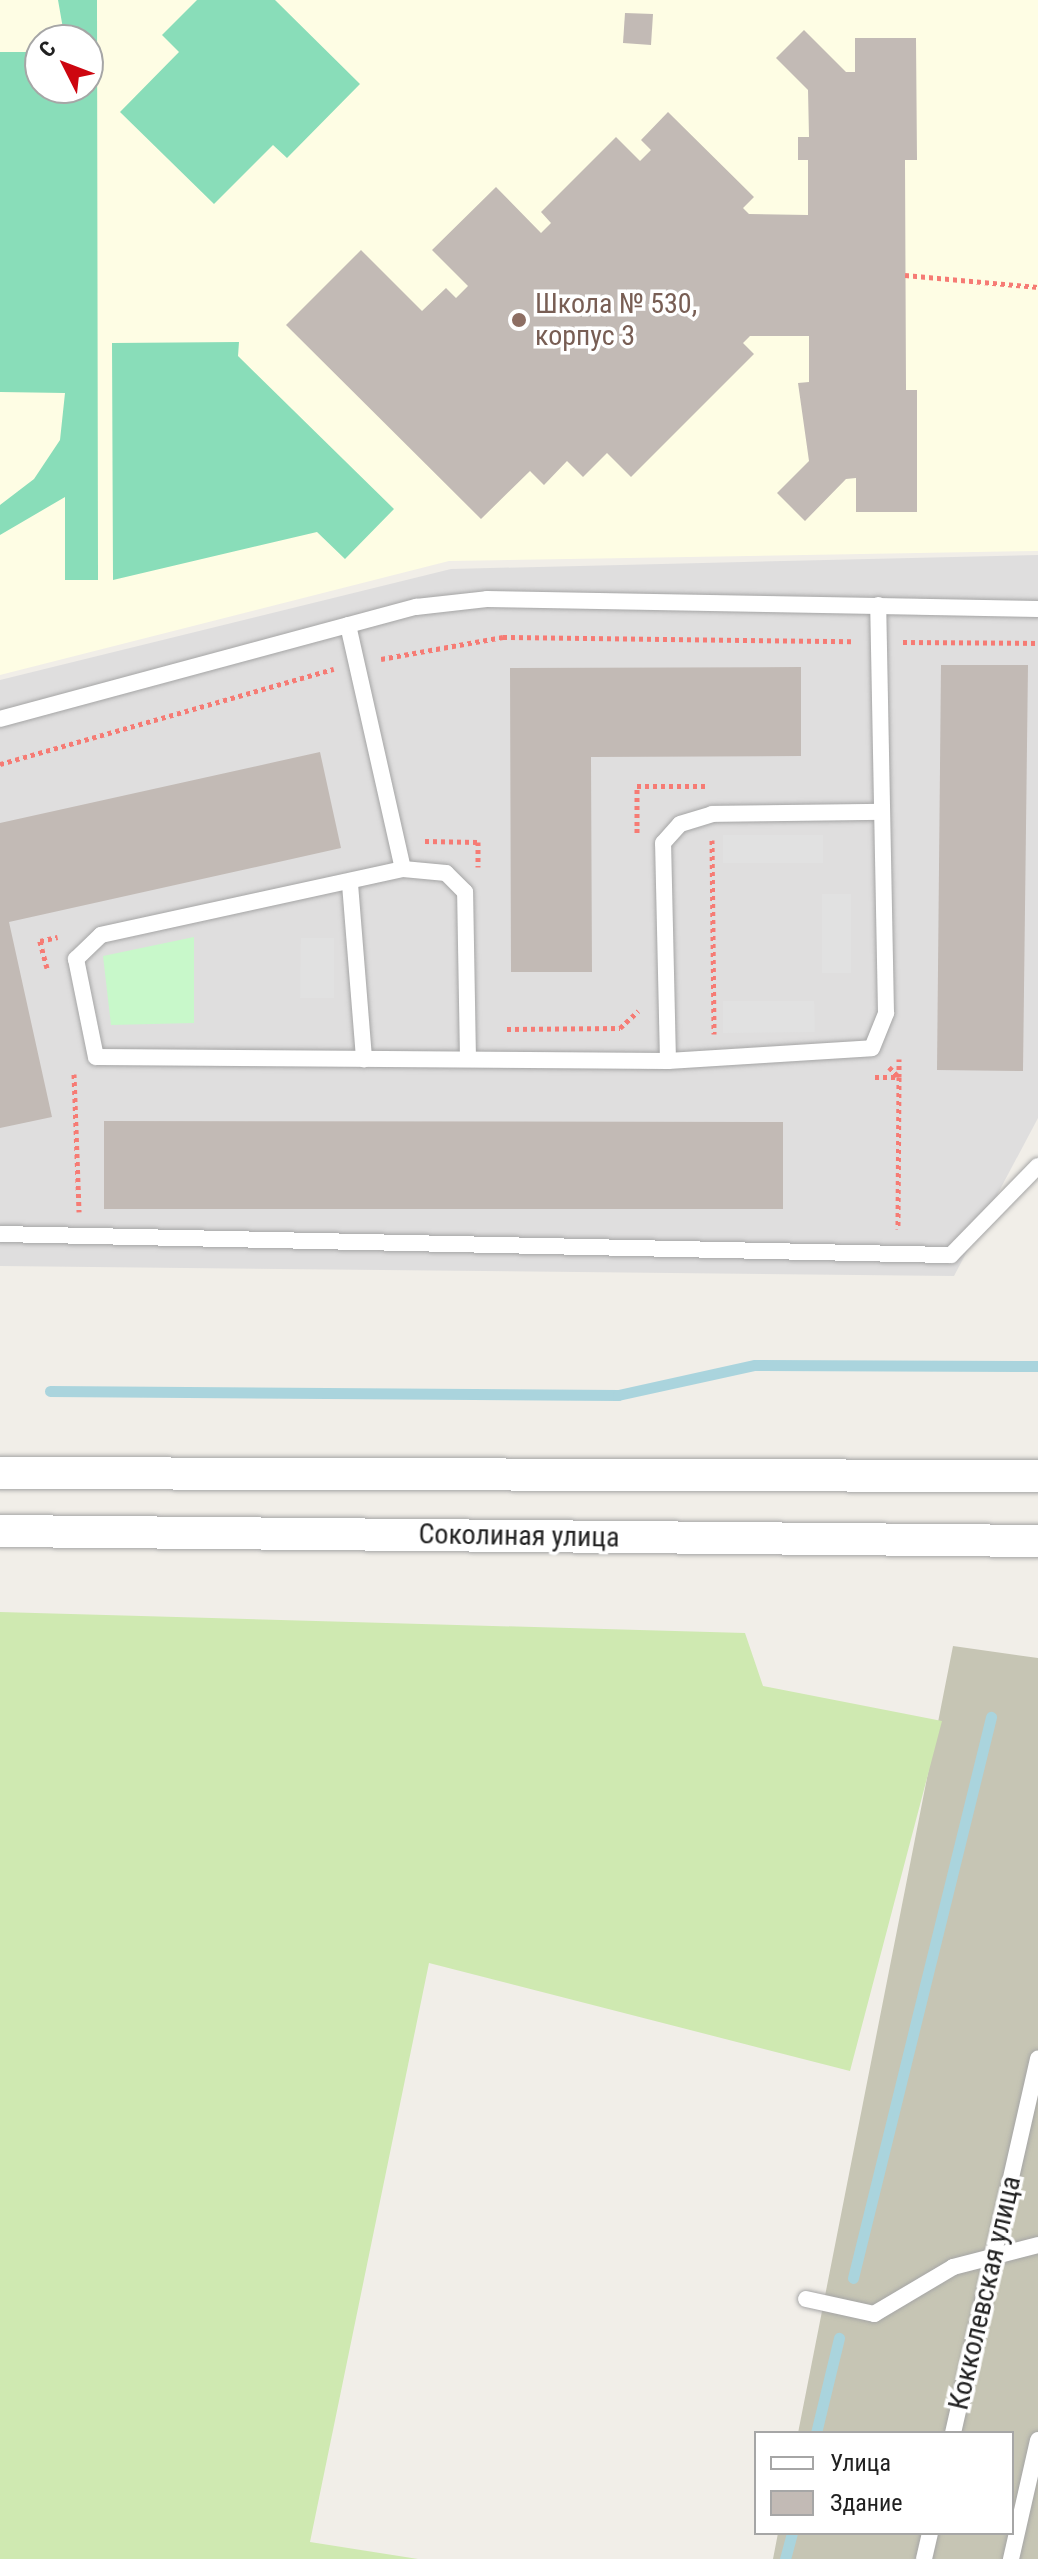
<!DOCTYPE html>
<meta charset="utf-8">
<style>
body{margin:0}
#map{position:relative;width:1038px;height:2559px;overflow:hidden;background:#f1eee8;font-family:"Roboto Condensed",sans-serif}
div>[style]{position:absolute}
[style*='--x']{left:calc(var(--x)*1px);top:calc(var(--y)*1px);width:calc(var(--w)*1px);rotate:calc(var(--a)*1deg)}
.residential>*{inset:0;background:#dfdede}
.education>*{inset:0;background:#fefde4}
.construction>*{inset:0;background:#c6c5b4}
.grass>*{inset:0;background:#cfe9b1}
.park>*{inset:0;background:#c8f8ca}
.pitch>*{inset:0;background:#89ddb9}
.parking>*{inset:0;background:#e1e1e1}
.stream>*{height:11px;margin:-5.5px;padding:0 5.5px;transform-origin:5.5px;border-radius:5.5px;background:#aad4dd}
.building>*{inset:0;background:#c2bab5}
.path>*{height:5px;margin-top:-2.5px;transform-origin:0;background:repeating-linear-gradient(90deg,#f67b74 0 4px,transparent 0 8px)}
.roads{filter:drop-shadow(0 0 2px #a5a5a5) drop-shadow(0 0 2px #a5a5a5)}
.lane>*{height:16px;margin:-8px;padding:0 8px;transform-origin:8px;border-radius:8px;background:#fff}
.street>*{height:32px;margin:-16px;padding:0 16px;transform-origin:16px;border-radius:16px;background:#fff}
.dots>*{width:22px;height:22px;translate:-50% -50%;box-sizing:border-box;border:4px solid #fff;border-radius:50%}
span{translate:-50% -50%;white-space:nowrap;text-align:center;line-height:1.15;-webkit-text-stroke:7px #fff;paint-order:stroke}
.education-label{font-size:28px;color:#785e54}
.left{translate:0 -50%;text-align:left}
.street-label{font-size:28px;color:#212121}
.legend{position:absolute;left:754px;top:2431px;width:260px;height:104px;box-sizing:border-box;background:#fff;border:2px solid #a6a6a6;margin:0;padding:10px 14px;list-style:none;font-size:24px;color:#212121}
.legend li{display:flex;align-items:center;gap:16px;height:40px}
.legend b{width:40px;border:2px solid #a6a6a6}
.north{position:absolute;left:24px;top:24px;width:80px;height:80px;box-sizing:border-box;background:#fff;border:2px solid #a6a6a6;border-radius:50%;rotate:312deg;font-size:22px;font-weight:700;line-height:32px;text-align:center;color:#212121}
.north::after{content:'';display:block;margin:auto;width:28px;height:36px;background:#cd0610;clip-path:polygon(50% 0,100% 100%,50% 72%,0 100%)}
</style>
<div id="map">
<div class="residential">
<i style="clip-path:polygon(1038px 555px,1038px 1118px,954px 1276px,0 1266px,0 680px,451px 569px)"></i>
</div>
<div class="education">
<i style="clip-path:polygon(evenodd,0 0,1038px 0,1038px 551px,449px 561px,0 675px,0 0,40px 40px,88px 40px,88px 88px,40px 88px,40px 40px)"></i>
</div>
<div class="construction">
<i style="clip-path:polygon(953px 1646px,1038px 1658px,1038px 2559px,773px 2559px,778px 2533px,1012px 2533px,1012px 2433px,798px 2433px)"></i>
</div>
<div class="grass">
<i style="clip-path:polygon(0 1612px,745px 1633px,763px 1686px,942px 1721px,850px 2071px,429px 1963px,310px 2542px,418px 2559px,0 2559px)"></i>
</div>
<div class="park">
<i style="clip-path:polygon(194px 937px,194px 1023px,111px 1025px,103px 956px)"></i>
</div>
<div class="pitch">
<i style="clip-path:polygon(58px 0,97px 0,98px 580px,65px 580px,65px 497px,0 535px,0 505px,34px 479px,60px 440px,65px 393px,0 392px,0 52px,40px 52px,40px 88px,88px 88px,88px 40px,65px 40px)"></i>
<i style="clip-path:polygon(197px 0,275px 0,360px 84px,287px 158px,273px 145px,214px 204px,120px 112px,179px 52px,162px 35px)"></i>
<i style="clip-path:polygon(239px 342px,238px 356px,394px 509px,345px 559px,317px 532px,113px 580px,112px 343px)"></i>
</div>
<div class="parking">
<i style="clip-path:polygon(723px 835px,823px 835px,823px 863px,723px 863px)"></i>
<i style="clip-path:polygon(822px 894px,851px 894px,851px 973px,822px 973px)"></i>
<i style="clip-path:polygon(301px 938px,334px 938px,334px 998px,300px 998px)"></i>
<i style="clip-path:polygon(723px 1001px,814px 1001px,815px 1032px,723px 1033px)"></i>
</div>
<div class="stream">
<i style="--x:50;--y:1391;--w:568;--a:0.4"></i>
<i style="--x:618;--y:1395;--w:140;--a:-12.4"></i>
<i style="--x:755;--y:1365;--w:283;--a:0.2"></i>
<i style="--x:853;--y:2278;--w:578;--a:-76.18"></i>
<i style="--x:816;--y:2433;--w:98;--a:-76.4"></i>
<i style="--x:785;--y:2559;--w:27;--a:-75"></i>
</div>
<div class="building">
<i style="clip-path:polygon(625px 13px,653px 14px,651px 45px,623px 43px)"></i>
<i style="clip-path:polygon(804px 30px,846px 72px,855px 72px,855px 38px,916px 38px,917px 160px,905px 160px,906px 390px,917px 390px,917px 512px,856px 512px,856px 478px,846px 479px,805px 521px,777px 493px,809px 461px,798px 383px,809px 382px,809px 336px,750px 336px,743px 343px,754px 354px,631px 477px,607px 453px,583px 477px,567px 461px,544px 485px,530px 471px,481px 519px,286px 325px,361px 250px,422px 311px,446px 288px,456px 298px,468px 286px,432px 250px,496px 187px,541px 233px,551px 223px,541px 212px,616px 137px,640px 161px,651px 150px,641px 140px,668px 112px,754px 197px,743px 208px,749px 214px,808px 215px,808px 160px,798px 160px,798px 137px,809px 137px,808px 90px,776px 58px)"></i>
<i style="clip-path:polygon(941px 665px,1028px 665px,1023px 1071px,937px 1070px)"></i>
<i style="clip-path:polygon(801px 667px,801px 756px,591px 757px,592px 972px,511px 972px,510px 668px)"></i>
<i style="clip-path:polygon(320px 752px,341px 848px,9px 922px,52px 1117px,0 1128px,0 823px)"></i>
<i style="clip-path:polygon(104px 1121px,783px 1122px,783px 1209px,104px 1209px)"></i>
</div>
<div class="path">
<i style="--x:905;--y:275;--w:134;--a:5.2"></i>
<i style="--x:903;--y:642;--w:135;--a:0.4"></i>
<i style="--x:381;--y:659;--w:124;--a:-10.2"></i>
<i style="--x:503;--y:637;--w:350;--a:0.7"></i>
<i style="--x:0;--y:764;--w:347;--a:-15.9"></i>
<i style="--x:637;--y:833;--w:47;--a:-90"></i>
<i style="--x:637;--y:786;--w:70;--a:0"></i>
<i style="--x:712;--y:840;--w:194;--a:89.4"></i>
<i style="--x:425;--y:841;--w:53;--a:1.1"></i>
<i style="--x:478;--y:842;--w:25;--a:90"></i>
<i style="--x:47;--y:968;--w:28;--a:-105"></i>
<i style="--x:40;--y:941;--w:18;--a:-13"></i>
<i style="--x:507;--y:1029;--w:113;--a:-0.5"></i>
<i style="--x:620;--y:1028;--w:25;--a:-43"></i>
<i style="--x:889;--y:1067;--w:14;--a:45"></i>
<i style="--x:899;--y:1077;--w:152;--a:90.4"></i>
<i style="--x:74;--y:1074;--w:138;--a:87.9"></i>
<i style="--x:875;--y:1077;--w:24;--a:0"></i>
<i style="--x:899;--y:1077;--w:18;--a:-90"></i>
</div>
<div class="roads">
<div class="lane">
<i style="--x:348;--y:625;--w:250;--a:77.3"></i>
<i style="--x:0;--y:719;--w:431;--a:-15.1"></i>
<i style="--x:416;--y:607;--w:71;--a:-6.4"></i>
<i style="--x:487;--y:599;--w:551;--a:1.04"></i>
<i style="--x:350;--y:884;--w:176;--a:85.4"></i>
<i style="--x:468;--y:1059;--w:167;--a:-91"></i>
<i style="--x:465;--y:892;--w:27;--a:-135"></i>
<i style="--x:446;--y:873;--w:43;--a:-174.7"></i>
<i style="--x:403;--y:869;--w:309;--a:167.7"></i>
<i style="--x:101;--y:935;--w:35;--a:136"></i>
<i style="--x:76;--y:959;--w:100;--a:78.5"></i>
<i style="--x:96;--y:1057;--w:572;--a:0.4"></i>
<i style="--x:668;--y:1061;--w:204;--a:-3.6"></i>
<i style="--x:872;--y:1048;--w:38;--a:-68"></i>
<i style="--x:886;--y:1013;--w:408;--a:-91.1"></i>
<i style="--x:668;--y:1061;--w:218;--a:-91.3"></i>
<i style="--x:663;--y:843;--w:25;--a:-48"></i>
<i style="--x:680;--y:824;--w:34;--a:-17"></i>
<i style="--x:712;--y:814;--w:166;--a:-0.7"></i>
<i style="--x:0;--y:1234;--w:951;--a:1.27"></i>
<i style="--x:951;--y:1255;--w:124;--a:-45.7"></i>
<i style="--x:806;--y:2299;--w:70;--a:12.4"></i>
<i style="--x:874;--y:2314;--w:92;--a:-30.7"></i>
<i style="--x:953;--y:2267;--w:88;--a:-14.5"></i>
<i style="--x:953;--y:2433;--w:384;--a:-77.2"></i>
<i style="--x:924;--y:2559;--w:27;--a:-77"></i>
<i style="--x:1011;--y:2559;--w:122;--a:-77.2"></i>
</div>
<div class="street">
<i style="--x:0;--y:1473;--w:1038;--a:0.17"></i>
<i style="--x:0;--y:1531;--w:1038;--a:0.55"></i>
</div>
</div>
<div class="dots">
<i style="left:519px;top:320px;background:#8d6e63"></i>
</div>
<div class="education-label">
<span class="left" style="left:535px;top:320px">Школа № 530,<br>корпус 3</span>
</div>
<div class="street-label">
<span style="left:519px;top:1536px;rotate:1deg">Соколиная улица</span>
<span style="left:985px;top:2293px;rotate:-77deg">Кокколевская улица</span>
</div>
<ul class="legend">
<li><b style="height:10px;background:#fff"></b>Улица</li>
<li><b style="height:22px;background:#c2bab5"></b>Здание</li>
</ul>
<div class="north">С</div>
</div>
